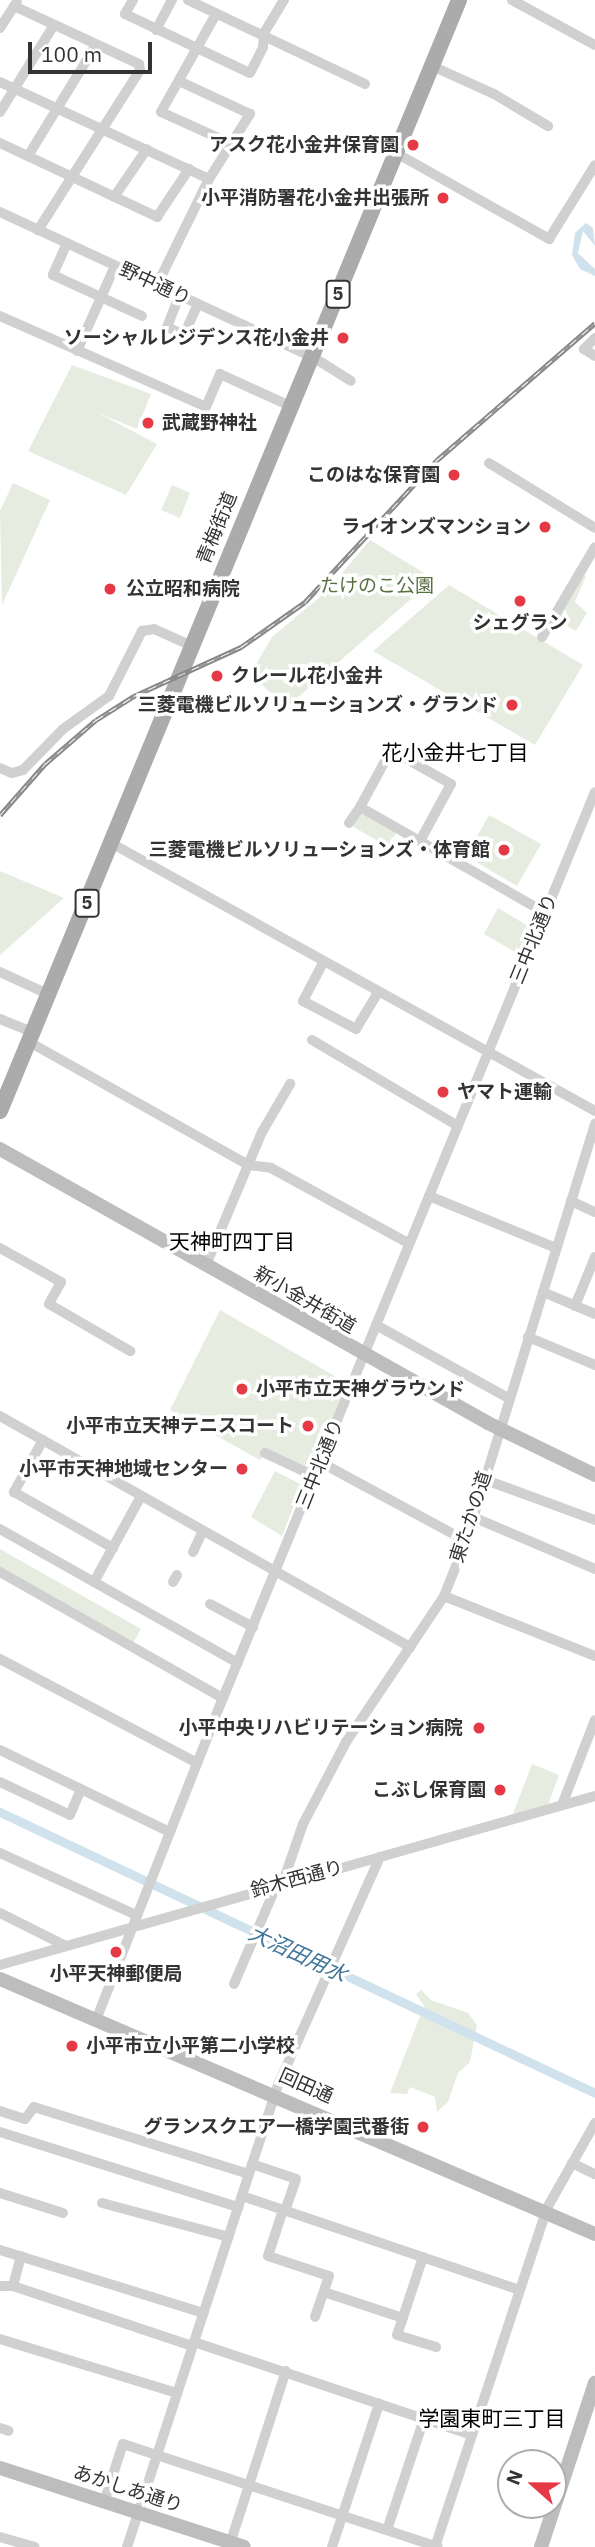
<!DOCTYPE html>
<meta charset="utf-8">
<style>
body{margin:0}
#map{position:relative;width:595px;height:2547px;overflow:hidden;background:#fff;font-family:"IBM Plex Sans","Noto Sans JP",sans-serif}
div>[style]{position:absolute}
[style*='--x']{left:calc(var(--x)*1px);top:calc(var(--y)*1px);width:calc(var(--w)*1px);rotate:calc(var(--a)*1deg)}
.green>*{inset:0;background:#e6ecdf}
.water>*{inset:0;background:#cfe2ee}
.canal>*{height:9px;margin:-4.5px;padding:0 4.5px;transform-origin:4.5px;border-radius:4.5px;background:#cfe2ee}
.street>*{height:10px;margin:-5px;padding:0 5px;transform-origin:5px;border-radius:5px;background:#d0d0d0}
.secondary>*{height:14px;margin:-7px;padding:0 7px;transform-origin:7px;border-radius:7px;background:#bdbdbd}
.primary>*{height:16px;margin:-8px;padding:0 8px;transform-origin:8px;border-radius:8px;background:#ababab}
.rail>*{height:5px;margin-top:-2.5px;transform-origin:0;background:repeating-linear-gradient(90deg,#fff 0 8px,#888 0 16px);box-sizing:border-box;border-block:2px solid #888}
.dots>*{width:19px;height:19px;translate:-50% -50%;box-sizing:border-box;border:4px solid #fff;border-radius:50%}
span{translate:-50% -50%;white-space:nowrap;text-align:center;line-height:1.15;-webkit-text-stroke:7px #fff;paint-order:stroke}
.shield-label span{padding:2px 5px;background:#fff;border:2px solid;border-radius:5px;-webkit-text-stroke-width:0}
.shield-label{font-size:18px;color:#333;font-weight:700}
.poi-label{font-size:19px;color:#333;font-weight:700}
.right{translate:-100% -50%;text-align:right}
.left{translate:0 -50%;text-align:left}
.street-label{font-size:19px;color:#333}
.park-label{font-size:19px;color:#56703f}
.neighbourhood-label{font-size:21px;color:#000}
.water-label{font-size:21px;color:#3f7597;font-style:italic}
.north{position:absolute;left:497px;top:2449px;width:70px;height:70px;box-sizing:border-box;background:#fff;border:2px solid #adadad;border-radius:50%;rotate:291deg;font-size:19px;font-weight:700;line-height:28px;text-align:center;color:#333}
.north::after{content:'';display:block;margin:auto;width:24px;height:32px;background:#e63946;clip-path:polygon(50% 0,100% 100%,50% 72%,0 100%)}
.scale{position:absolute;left:28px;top:42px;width:124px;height:32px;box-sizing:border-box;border:4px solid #333;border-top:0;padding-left:9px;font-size:21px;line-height:24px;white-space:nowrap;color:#333;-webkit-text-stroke:5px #fff;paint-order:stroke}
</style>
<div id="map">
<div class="green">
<i style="clip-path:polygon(72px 365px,151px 394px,137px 429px,98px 413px,157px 444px,126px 495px,28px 451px)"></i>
<i style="clip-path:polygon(13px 483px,50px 500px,2px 605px,0 511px)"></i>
<i style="clip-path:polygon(172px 485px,190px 493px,180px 518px,161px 510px)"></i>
<i style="clip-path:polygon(370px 540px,434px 579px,287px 707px,252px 676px,258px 661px,272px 637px,326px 592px)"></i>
<i style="clip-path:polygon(582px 574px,586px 576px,575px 602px,587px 613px,576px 631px,556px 620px)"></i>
<i style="clip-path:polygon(449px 585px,583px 665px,535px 745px,373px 651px)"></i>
<i style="clip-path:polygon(363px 806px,400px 827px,388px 847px,352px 826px)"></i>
<i style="clip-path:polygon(489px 815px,541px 844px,517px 886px,466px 856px)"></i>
<i style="clip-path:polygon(0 871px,64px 898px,0 955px)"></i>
<i style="clip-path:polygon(498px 908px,533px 929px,522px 956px,484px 934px)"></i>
<i style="clip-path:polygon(220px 1310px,352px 1386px,314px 1476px,266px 1453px,260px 1460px,170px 1410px)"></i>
<i style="clip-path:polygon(275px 1471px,302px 1485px,282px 1536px,251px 1517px)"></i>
<i style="clip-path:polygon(0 1549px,141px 1629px,133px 1643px,0 1568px)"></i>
<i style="clip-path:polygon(532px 1764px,559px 1775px,548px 1805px,513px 1814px)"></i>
<i style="clip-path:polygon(421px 1990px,431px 2000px,468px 2013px,477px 2025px,470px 2062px,458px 2073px,448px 2102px,437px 2112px,435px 2097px,410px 2087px,407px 2094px,390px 2093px,424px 2006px,416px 1994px)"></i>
</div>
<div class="water">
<i style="clip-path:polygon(586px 223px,593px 228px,595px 246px,583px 231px,578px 253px,595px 269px,595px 276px,580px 269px,572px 255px,575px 233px)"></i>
</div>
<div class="canal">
<i style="--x:0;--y:1812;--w:658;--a:25.28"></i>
</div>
<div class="street">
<i style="--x:133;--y:0;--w:16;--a:120"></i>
<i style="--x:125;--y:14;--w:138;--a:25.3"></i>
<i style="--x:250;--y:73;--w:29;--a:-63"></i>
<i style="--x:263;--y:47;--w:14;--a:-86"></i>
<i style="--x:264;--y:33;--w:39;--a:-59"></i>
<i style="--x:188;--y:0;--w:196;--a:25.4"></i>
<i style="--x:512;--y:0;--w:94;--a:28.5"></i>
<i style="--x:14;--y:6;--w:138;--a:24.9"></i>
<i style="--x:139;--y:64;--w:6;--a:81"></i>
<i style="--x:140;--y:70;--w:190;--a:122.5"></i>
<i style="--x:216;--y:14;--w:112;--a:119.3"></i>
<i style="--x:161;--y:112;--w:78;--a:24.3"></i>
<i style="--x:0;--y:28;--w:31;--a:-57"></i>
<i style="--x:156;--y:30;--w:34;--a:-62"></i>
<i style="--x:432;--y:66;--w:68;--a:24.3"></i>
<i style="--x:494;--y:94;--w:63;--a:30.7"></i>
<i style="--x:0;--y:82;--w:230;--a:24.9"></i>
<i style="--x:0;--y:112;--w:102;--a:-58.2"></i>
<i style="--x:0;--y:143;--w:174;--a:25.2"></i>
<i style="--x:157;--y:217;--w:58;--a:-56.3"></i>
<i style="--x:396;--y:153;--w:176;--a:29.3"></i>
<i style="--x:549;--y:239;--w:87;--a:-58.1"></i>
<i style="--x:28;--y:156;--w:130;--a:-58.5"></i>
<i style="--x:114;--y:197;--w:58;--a:-55.5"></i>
<i style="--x:0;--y:212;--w:349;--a:24.9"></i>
<i style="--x:316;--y:359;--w:41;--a:32.2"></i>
<i style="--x:67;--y:243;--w:35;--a:114"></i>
<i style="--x:53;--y:275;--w:98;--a:24.7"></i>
<i style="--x:157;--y:285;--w:118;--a:-63.9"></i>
<i style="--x:209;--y:179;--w:77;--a:-57.8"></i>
<i style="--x:250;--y:114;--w:76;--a:-155.1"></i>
<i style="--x:179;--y:296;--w:33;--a:111"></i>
<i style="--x:167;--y:327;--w:19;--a:25"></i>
<i style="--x:184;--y:335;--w:34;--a:-66"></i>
<i style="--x:0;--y:316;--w:225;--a:23.8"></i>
<i style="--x:206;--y:407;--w:36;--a:-67"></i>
<i style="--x:220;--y:374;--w:77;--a:24.6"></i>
<i style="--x:595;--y:338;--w:16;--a:135"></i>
<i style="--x:584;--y:349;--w:13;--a:32"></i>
<i style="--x:77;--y:351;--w:93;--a:-65.9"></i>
<i style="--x:489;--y:463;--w:124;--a:31.5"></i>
<i style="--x:542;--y:637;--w:104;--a:-59.5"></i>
<i style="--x:0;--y:768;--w:13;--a:23"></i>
<i style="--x:12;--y:773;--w:11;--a:-15"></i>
<i style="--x:23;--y:770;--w:57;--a:-45.7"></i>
<i style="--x:63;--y:729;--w:57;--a:-35.7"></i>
<i style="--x:109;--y:696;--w:73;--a:-63.1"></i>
<i style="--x:142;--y:631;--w:12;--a:-9"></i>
<i style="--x:154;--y:629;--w:42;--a:24.1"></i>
<i style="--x:349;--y:823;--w:19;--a:-55"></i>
<i style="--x:420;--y:841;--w:65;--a:-61.5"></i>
<i style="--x:451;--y:784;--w:69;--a:-150.5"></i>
<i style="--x:391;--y:750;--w:65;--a:118.5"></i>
<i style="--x:360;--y:807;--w:212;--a:29.7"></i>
<i style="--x:111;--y:843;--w:553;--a:28.97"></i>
<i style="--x:323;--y:963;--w:43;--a:117.8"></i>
<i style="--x:303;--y:1001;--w:60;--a:27.8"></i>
<i style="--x:356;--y:1029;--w:41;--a:-59"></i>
<i style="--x:0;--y:972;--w:55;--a:24.7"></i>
<i style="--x:0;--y:1019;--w:38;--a:22"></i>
<i style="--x:312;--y:1040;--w:169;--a:30.5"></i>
<i style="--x:31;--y:1043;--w:249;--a:29.3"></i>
<i style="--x:248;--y:1165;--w:23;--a:7"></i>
<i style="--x:271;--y:1168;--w:156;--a:28.7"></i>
<i style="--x:429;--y:1196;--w:137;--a:22.3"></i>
<i style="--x:571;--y:1201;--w:26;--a:25"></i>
<i style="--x:0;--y:1248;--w:70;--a:29.1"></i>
<i style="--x:61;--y:1282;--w:25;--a:119"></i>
<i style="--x:49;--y:1304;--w:94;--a:30.1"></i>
<i style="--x:206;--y:1265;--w:144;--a:-67.2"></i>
<i style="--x:262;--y:1132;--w:56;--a:-59.7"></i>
<i style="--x:543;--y:1292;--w:56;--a:22.9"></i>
<i style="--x:575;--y:1306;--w:53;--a:-67.8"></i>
<i style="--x:376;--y:1325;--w:151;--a:28.9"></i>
<i style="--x:528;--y:1337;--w:73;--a:22.7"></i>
<i style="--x:0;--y:1416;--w:471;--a:29.4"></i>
<i style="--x:43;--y:1440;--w:60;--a:119.1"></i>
<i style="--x:14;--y:1492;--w:114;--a:29.5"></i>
<i style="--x:265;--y:1453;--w:54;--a:25.1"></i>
<i style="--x:320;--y:1462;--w:166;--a:28.4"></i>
<i style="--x:483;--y:1479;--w:119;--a:20.1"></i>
<i style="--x:473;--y:1517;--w:133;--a:23.1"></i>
<i style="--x:0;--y:1529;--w:273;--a:29.4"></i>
<i style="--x:193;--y:1552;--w:23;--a:-65"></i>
<i style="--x:0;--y:1572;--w:256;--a:29.5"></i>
<i style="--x:94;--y:1582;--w:98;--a:-61.3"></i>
<i style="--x:173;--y:1582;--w:8;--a:-60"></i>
<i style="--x:444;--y:1596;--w:162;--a:21.7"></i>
<i style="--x:210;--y:1604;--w:49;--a:28.1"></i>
<i style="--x:0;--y:1659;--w:223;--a:27.8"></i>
<i style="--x:0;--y:1750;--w:189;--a:25.8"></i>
<i style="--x:0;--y:1782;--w:77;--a:25.2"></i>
<i style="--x:70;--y:1815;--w:28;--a:-67"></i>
<i style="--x:562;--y:1805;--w:91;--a:-68.8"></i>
<i style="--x:0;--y:1853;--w:149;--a:24.5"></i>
<i style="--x:283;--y:1882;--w:61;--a:-71"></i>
<i style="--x:303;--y:1824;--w:93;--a:-62.3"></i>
<i style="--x:346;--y:1742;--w:176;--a:-56.1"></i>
<i style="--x:444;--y:1596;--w:59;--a:-68.2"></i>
<i style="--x:466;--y:1541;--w:437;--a:-72.8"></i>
<i style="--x:0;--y:1913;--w:72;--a:26.6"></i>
<i style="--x:0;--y:1965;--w:619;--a:-15.86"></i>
<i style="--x:234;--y:1984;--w:109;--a:-66.7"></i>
<i style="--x:96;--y:2020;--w:346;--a:-68.5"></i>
<i style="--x:223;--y:1698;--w:979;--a:-67.68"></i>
<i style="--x:0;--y:2111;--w:26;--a:18"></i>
<i style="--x:25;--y:2119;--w:15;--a:-53"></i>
<i style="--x:34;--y:2107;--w:225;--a:17.3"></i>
<i style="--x:0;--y:2132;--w:250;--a:17.5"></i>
<i style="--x:572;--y:2163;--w:25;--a:26"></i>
<i style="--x:252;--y:2164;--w:46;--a:18.8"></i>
<i style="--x:296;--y:2179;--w:34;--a:109"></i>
<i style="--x:0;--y:2193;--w:66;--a:17.6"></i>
<i style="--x:242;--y:2196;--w:293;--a:18.7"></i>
<i style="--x:102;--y:2203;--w:131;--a:15"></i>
<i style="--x:283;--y:2210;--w:48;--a:108.1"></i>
<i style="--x:268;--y:2256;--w:64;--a:18.2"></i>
<i style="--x:329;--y:2276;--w:43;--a:108.9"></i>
<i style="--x:0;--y:2250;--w:213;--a:17.2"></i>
<i style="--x:423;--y:2257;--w:82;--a:108.4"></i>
<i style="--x:397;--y:2335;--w:41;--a:17.1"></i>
<i style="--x:0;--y:2286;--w:13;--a:0"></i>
<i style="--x:13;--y:2286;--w:189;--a:18.5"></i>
<i style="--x:13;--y:2286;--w:31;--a:-75"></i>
<i style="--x:324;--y:2292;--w:83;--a:18.2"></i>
<i style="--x:0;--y:2339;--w:185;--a:17"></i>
<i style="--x:194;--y:2342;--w:293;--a:18.5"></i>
<i style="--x:0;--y:2428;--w:9;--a:18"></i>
<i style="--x:104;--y:2502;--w:61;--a:-71.9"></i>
<i style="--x:123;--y:2444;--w:331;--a:18.1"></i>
<i style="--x:387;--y:2530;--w:117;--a:-71.6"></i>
<i style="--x:0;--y:2537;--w:36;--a:16"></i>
<i style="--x:127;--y:2547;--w:486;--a:-71.9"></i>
<i style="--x:278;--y:2085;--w:250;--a:-65.9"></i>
<i style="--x:229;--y:2547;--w:185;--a:-72.1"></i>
<i style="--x:332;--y:2547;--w:151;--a:-71.8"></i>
<i style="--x:435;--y:2547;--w:357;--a:-71.7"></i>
<i style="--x:547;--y:2208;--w:98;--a:-60.5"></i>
</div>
<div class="secondary">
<i style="--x:0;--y:1149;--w:560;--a:29.31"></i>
<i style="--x:488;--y:1423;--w:119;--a:25.9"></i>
<i style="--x:0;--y:1979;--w:647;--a:23.2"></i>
<i style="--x:0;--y:2468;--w:256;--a:17.9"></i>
<i style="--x:541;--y:2547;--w:173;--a:-71.8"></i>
</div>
<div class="primary">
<i style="--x:0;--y:1111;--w:1202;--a:-67.55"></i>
</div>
<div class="rail">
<i style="--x:0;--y:815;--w:68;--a:-48.6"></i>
<i style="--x:45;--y:764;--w:67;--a:-40.8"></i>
<i style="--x:96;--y:720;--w:45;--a:-32.3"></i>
<i style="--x:134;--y:696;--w:118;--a:-24.6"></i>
<i style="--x:241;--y:647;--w:78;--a:-35.1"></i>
<i style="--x:305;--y:602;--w:194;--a:-47.1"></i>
<i style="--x:437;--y:460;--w:209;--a:-40.9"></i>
</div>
<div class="dots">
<i style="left:413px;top:145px;background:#e63946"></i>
<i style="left:443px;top:198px;background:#e63946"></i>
<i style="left:343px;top:338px;background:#e63946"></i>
<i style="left:148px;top:423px;background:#e63946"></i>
<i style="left:454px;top:475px;background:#e63946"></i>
<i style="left:545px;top:527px;background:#e63946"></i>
<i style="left:110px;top:589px;background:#e63946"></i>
<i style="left:520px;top:601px;background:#e63946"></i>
<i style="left:217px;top:676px;background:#e63946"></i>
<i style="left:512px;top:705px;background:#e63946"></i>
<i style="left:504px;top:850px;background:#e63946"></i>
<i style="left:443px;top:1092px;background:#e63946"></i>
<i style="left:242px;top:1389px;background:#e63946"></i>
<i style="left:308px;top:1426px;background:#e63946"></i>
<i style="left:242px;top:1469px;background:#e63946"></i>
<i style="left:479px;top:1728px;background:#e63946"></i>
<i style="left:500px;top:1790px;background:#e63946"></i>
<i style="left:116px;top:1952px;background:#e63946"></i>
<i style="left:72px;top:2046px;background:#e63946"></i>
<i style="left:423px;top:2127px;background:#e63946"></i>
</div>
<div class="shield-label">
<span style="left:338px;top:294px">5</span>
<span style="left:87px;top:903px">5</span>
</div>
<div class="poi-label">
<span class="right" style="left:399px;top:145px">アスク花小金井保育園</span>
<span class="right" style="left:429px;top:198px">小平消防署花小金井出張所</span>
<span class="right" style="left:329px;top:338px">ソーシャルレジデンス花小金井</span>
<span class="left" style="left:162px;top:423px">武蔵野神社</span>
<span class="right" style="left:440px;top:475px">このはな保育園</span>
<span class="right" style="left:531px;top:527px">ライオンズマンション</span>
<span class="left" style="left:126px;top:589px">公立昭和病院</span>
<span style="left:520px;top:623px">シェグラン</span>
<span class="left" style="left:231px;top:676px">クレール花小金井</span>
<span class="right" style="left:498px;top:705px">三菱電機ビルソリューションズ・グランド</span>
<span class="right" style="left:490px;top:850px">三菱電機ビルソリューションズ・体育館</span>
<span class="left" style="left:457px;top:1092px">ヤマト運輸</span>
<span class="left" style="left:256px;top:1389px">小平市立天神グラウンド</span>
<span class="right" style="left:294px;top:1426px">小平市立天神テニスコート</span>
<span class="right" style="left:228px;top:1469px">小平市天神地域センター</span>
<span class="right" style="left:463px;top:1728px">小平中央リハビリテーション病院</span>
<span class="right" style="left:486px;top:1790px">こぶし保育園</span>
<span style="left:116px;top:1974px">小平天神郵便局</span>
<span class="left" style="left:86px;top:2046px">小平市立小平第二小学校</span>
<span class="right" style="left:409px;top:2127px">グランスクエア一橋学園弐番街</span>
</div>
<div class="street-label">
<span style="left:155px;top:284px;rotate:25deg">野中通り</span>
<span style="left:217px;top:528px;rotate:-68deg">青梅街道</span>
<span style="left:534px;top:939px;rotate:-68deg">三中北通り</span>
<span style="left:305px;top:1300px;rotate:30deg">新小金井街道</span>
<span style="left:320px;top:1464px;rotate:-68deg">三中北通り</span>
<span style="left:471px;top:1517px;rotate:-72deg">東たかの道</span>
<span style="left:297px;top:1879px;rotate:-15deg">鈴木西通り</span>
<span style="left:306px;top:2086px;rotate:24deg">回田通</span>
<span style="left:128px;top:2489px;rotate:18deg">あかしあ通り</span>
</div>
<div class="park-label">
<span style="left:377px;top:586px">たけのこ公園</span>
</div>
<div class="neighbourhood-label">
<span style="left:455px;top:752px">花小金井七丁目</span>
<span style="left:232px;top:1241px">天神町四丁目</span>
<span style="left:492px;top:2418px">学園東町三丁目</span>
</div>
<div class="water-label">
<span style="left:298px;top:1953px;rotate:25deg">大沼田用水</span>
</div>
<div class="north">N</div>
<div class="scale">100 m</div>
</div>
